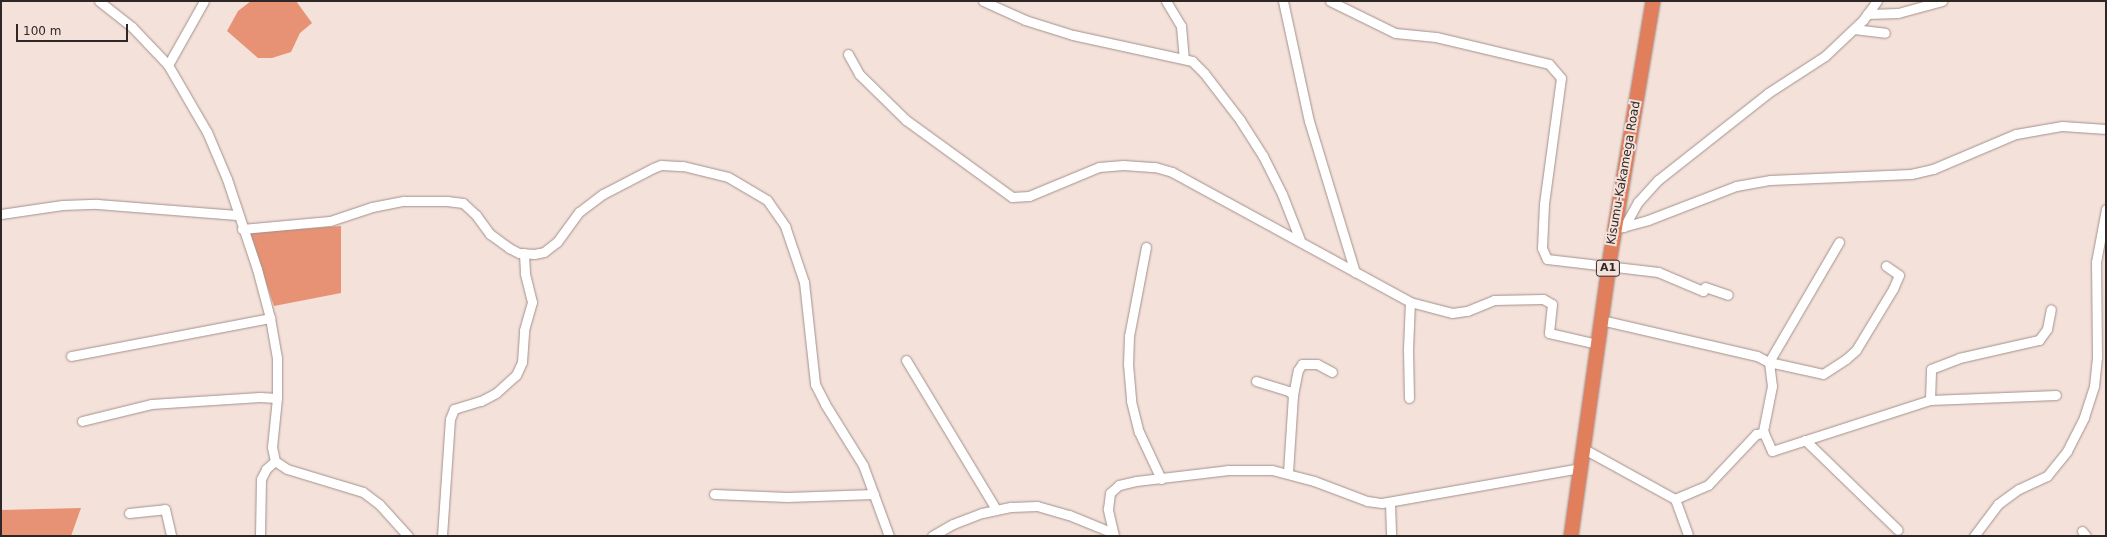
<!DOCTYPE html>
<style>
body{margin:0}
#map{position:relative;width:2107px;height:537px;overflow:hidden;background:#f4e1da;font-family:"DejaVu Sans",sans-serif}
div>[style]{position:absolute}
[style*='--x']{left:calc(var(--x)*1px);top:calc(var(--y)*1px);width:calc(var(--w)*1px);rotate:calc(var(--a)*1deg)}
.forest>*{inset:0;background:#e79275}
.roads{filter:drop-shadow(0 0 1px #a2918b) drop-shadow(0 0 1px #a2918b)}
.minor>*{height:9px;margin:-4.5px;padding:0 4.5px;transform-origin:4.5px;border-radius:4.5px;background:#fff}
.highway>*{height:14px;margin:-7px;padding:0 7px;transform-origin:7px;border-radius:7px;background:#e17f5d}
span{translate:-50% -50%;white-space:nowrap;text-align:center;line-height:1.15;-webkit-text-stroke:4px #f4e1da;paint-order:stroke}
.shield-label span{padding:1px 3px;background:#f4e1da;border:1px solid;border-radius:3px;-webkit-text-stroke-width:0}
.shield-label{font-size:11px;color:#2e2725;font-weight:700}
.street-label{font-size:12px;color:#2e2725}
.frame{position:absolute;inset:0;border:2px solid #2e2725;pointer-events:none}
.scale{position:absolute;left:16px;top:24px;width:112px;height:18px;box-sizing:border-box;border:2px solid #2e2725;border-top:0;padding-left:5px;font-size:12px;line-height:14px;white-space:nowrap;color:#2e2725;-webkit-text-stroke:3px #f4e1da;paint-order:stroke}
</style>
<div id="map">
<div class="forest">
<i style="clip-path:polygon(251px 1px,296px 1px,312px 23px,300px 33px,291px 52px,272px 58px,258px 58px,227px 31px,238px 11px)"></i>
<i style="clip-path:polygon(341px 226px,341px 293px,274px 306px,249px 233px)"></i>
<i style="clip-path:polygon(81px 508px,71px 536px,1px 536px,1px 510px)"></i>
</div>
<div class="roads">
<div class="minor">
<i style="--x:99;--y:1;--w:42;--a:38.2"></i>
<i style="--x:132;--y:27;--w:52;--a:46.5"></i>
<i style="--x:168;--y:65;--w:78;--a:59.8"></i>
<i style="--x:207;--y:132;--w:51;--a:66.9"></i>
<i style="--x:227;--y:179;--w:95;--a:71.6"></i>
<i style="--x:257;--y:269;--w:51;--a:75.1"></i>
<i style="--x:270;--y:318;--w:41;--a:80.1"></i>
<i style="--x:277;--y:358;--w:40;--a:90"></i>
<i style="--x:277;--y:398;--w:49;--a:95.8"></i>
<i style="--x:272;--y:447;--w:14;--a:78"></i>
<i style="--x:275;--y:461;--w:14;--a:34"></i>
<i style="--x:287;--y:469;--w:79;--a:16.8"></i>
<i style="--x:363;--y:492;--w:20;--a:37"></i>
<i style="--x:379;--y:504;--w:43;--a:47.8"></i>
<i style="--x:983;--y:1;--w:46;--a:24.3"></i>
<i style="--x:1025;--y:20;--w:50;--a:17.4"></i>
<i style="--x:1073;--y:35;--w:122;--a:12.3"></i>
<i style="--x:1192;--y:61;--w:17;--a:45"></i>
<i style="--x:1204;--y:73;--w:59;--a:52.5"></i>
<i style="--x:1240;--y:120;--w:43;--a:57.4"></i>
<i style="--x:1263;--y:156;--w:42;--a:63.4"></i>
<i style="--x:1282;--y:194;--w:49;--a:68.6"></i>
<i style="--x:1166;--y:1;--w:29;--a:59"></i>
<i style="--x:1181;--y:26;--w:33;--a:85"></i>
<i style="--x:1283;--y:1;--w:123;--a:77.8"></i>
<i style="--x:1309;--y:121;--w:158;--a:73.1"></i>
<i style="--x:1330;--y:1;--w:72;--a:26.2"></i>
<i style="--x:1395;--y:33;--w:41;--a:5.6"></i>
<i style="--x:1436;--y:37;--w:116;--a:13.4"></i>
<i style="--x:1549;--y:64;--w:18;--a:49"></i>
<i style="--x:1561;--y:78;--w:127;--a:97.7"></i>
<i style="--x:1544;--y:204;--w:44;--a:92.6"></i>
<i style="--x:1542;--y:248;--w:12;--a:66"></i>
<i style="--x:1547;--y:259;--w:112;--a:6.7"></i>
<i style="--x:1658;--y:272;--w:49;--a:22.9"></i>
<i style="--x:1703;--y:291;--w:4;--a:-63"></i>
<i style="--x:1705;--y:287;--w:24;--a:19"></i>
<i style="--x:1867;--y:14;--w:31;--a:-2"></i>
<i style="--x:1898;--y:13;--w:46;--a:-15.3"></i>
<i style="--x:1854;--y:29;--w:31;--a:7"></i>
<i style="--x:848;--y:54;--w:23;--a:61"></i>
<i style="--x:859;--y:74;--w:66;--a:44.4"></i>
<i style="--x:906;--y:120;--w:131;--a:36"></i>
<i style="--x:1012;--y:197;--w:17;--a:-3"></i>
<i style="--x:1029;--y:196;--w:76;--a:-22.5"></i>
<i style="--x:1099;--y:167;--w:24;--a:-5"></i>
<i style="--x:1123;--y:165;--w:32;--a:4"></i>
<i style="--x:1155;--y:167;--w:18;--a:16"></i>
<i style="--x:1172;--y:172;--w:271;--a:28.6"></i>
<i style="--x:1410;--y:302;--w:43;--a:14.7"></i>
<i style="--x:1452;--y:313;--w:15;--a:-8"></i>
<i style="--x:1467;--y:311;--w:29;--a:-22"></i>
<i style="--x:1494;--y:300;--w:49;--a:-1.2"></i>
<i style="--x:1543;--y:299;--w:10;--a:29"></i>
<i style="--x:1552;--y:304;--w:29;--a:96"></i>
<i style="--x:1549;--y:333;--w:49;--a:12.9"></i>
<i style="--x:168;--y:65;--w:73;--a:-60.6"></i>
<i style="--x:1;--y:214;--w:62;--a:-8.4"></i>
<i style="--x:62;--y:205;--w:35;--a:-2"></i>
<i style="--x:97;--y:204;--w:140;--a:4.5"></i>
<i style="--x:1624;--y:227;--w:29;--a:-61"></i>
<i style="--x:1638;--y:202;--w:30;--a:-48"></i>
<i style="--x:1658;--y:180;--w:140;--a:-38.3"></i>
<i style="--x:1768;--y:93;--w:68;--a:-33"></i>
<i style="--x:1825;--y:56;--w:52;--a:-43.5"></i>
<i style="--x:1863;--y:20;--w:24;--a:-54"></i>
<i style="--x:242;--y:229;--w:88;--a:-5.2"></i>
<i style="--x:330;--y:221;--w:44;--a:-18.4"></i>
<i style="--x:372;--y:207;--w:33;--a:-11"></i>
<i style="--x:404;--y:201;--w:43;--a:0"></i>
<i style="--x:447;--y:201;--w:16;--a:7"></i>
<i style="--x:463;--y:203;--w:18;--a:43"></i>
<i style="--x:476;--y:215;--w:24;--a:54"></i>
<i style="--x:490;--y:234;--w:24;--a:36"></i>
<i style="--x:509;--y:248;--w:11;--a:27"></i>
<i style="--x:519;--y:253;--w:15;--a:4"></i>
<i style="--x:534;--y:254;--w:10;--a:-11"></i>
<i style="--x:544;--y:252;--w:16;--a:-38"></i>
<i style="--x:557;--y:242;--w:37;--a:-54"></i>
<i style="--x:579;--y:212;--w:30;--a:-37"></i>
<i style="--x:603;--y:194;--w:56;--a:-27.5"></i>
<i style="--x:653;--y:168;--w:9;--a:-21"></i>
<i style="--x:661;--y:165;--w:22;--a:3"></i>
<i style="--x:683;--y:166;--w:46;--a:13.7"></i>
<i style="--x:728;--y:177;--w:45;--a:30.5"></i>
<i style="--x:767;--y:200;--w:32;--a:55"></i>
<i style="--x:785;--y:226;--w:59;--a:71.3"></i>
<i style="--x:804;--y:282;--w:103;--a:83.8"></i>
<i style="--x:815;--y:384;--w:22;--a:63"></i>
<i style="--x:825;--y:404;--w:72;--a:58.1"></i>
<i style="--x:863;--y:465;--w:76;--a:69.9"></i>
<i style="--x:1615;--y:229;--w:34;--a:-15"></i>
<i style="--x:1648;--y:220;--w:94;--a:-21.1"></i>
<i style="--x:1736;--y:186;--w:35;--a:-10"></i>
<i style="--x:1770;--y:180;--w:141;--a:-2.4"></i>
<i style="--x:1911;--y:174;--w:23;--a:-13"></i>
<i style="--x:1933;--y:169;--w:90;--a:-22.9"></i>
<i style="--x:2016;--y:134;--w:47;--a:-9.9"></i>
<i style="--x:2062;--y:126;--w:44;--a:3.9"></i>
<i style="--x:1839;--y:242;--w:139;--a:120.3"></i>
<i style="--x:1769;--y:362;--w:55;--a:12.5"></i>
<i style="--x:1823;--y:374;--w:27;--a:-33"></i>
<i style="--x:1846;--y:359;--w:13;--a:-42"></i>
<i style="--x:1856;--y:350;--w:71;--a:-58.8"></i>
<i style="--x:1893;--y:289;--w:15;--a:-67"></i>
<i style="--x:1899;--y:275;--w:16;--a:-145"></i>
<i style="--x:1146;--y:247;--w:91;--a:100.8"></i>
<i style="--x:1129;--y:336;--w:28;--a:92"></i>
<i style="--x:1128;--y:364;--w:37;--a:85"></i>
<i style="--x:1131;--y:401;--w:32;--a:76"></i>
<i style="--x:1139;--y:432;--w:52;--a:64.9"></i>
<i style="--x:1601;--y:320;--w:160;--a:13"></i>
<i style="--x:1757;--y:356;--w:13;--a:27"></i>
<i style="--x:1769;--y:362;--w:24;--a:83"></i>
<i style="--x:1772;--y:386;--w:46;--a:101.3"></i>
<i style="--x:1763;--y:431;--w:22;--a:66"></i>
<i style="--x:1772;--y:451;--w:166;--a:-17.9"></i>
<i style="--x:1930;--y:400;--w:31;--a:-88"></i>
<i style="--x:1931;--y:369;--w:30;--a:-21"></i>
<i style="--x:1959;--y:358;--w:82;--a:-12.7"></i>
<i style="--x:2039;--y:340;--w:14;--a:-54"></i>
<i style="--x:2047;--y:329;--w:20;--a:-79"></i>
<i style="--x:71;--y:356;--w:203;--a:-10.8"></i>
<i style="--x:906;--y:360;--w:174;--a:58.9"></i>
<i style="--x:1256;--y:381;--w:34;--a:17"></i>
<i style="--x:1289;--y:391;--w:6;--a:45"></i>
<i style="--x:1293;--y:395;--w:78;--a:93.7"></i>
<i style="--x:1293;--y:395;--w:25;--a:-79"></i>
<i style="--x:1298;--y:370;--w:7;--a:-56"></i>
<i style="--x:1302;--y:364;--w:15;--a:0"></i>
<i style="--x:1317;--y:364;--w:17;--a:28"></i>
<i style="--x:1409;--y:398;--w:49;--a:-91.2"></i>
<i style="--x:1408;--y:349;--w:47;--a:-87.6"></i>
<i style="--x:1930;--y:400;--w:126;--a:-2.3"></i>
<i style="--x:82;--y:421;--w:71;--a:-13.8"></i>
<i style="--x:151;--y:404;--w:109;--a:-3.7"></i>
<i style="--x:260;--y:397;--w:17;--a:3"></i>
<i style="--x:1805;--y:440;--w:129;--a:44.1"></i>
<i style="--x:1584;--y:449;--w:104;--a:28.8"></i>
<i style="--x:1675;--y:499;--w:37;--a:70"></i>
<i style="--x:714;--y:494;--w:73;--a:2.4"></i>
<i style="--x:787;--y:497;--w:87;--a:-2"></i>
<i style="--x:1675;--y:499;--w:36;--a:-23"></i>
<i style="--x:1708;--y:485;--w:70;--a:-46.7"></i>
<i style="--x:1756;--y:434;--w:8;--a:-7"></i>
<i style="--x:1390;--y:503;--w:33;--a:88"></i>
<i style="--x:129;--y:513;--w:36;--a:-6"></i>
<i style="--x:165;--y:509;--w:28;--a:77"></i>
<i style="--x:2082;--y:531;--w:6;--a:51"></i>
<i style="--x:260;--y:536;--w:57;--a:-89"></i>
<i style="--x:261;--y:479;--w:11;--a:-63"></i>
<i style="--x:266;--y:469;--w:12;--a:-42"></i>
<i style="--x:442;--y:536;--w:117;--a:-86.1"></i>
<i style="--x:450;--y:419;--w:11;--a:-68"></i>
<i style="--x:454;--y:409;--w:28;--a:-17"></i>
<i style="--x:481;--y:401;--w:17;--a:-28"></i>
<i style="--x:496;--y:393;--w:27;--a:-42"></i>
<i style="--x:516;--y:375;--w:14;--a:-65"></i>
<i style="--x:522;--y:362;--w:32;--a:-86"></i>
<i style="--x:524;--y:330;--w:29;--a:-74"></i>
<i style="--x:532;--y:302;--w:30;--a:-104"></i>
<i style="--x:525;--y:273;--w:20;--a:-93"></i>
<i style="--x:932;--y:536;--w:24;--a:-30"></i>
<i style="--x:953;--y:524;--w:31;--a:-21"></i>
<i style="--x:982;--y:513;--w:30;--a:-12"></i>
<i style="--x:1011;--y:507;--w:26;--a:-2"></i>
<i style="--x:1037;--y:506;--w:33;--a:16"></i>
<i style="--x:1069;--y:515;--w:48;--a:22.2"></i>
<i style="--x:1114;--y:536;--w:28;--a:-103"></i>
<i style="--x:1108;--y:509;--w:16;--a:-83"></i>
<i style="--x:1110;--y:493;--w:12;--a:-42"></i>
<i style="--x:1119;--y:485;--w:17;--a:-13"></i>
<i style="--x:1136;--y:481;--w:93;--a:-6.8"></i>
<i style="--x:1228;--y:470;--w:44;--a:0"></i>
<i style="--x:1272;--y:470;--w:43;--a:14.7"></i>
<i style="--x:1314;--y:481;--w:57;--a:20.7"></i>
<i style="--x:1367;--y:501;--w:15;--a:8"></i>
<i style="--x:1382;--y:503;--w:202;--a:-10"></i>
<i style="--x:1974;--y:536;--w:40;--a:-53"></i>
<i style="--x:1998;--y:504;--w:26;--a:-36"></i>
<i style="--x:2019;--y:489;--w:31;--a:-25"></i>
<i style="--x:2047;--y:476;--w:32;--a:-51"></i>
<i style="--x:2067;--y:451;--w:38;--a:-63"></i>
<i style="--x:2084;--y:417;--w:33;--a:-72"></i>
<i style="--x:2094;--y:386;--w:30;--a:-84"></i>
<i style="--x:2097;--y:356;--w:94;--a:-90.6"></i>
<i style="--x:2096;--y:262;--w:54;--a:-79.3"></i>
</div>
<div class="highway">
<i style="--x:1571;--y:536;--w:275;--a:-82"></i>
<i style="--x:1609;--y:264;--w:267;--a:-80.5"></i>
</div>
</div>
<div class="shield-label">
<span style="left:1608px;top:268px">A1</span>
</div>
<div class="street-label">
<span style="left:1624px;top:173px;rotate:-80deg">Kisumu-Kakamega Road</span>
</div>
<div class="frame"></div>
<div class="scale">100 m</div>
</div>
